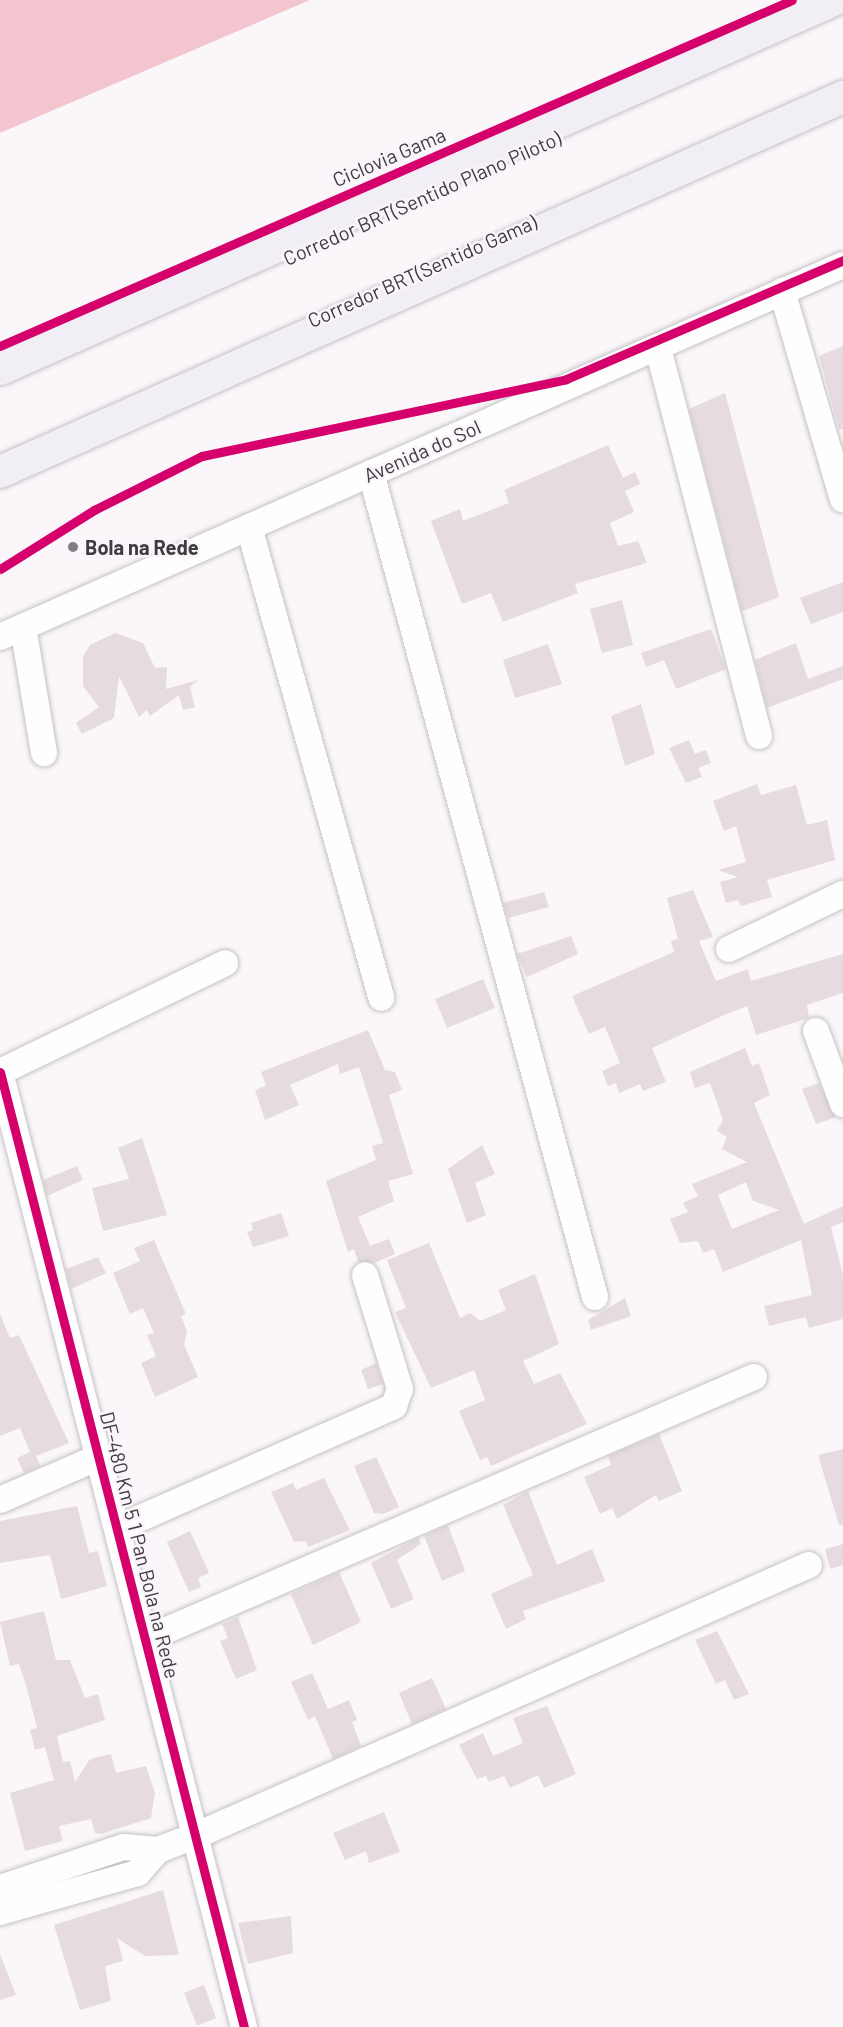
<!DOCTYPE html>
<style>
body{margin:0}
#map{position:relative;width:843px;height:2027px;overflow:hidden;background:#faf6fa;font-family:Barlow,sans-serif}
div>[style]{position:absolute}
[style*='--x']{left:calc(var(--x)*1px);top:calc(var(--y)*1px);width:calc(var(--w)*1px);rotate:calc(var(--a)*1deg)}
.forest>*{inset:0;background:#f3c6cf}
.building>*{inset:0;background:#e5dbe1}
.roads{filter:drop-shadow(0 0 2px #c5c2c5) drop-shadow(0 0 2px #c5c2c5)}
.minor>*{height:26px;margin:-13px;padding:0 13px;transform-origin:13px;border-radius:13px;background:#fefefe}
.major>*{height:32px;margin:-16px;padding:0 16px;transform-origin:16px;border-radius:16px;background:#f1eef6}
.cycleway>*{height:9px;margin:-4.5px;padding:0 4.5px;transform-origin:4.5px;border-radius:4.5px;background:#d6006c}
.dots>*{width:16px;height:16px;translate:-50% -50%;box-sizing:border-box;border:3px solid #fbf5fb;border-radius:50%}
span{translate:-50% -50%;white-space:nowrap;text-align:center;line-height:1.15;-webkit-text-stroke:5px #fbf5fb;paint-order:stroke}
.street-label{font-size:20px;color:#3e3c3e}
.poi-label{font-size:20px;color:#3e3c3e;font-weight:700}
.left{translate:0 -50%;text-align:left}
</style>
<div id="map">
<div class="forest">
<i style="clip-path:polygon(0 0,310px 0,0 133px)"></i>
</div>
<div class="building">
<i style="clip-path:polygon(843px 346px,843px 429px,839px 429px,819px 356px)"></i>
<i style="clip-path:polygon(725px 393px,779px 597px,742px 611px,689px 409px)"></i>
<i style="clip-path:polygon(608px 445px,623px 478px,635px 472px,640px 484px,625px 491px,634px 512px,610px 523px,618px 546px,638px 541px,647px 563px,575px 584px,578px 593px,503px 622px,491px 593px,462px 604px,431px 521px,460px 509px,463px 521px,509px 503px,504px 490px)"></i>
<i style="clip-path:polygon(843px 582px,843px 612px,811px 624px,800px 598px)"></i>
<i style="clip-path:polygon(622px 600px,633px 645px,602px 653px,590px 609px)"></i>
<i style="clip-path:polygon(711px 629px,726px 669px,676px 689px,664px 660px,646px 667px,641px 653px)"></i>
<i style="clip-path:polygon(115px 633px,143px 643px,155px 668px,167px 667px,166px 689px,198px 680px,190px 687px,195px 707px,183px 710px,179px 695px,150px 716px,147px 710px,139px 717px,119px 676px,114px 718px,82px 734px,76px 723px,99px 707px,83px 686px,83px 657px,90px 645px)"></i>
<i style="clip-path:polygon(796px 643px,808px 679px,843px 666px,843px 679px,767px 708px,755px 660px)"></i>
<i style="clip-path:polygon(548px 644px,562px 684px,515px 698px,503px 660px)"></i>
<i style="clip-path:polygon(641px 704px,655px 754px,625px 766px,611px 716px)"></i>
<i style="clip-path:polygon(689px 740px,695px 754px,706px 750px,711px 763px,698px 768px,702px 777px,686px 783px,669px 748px)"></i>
<i style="clip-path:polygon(757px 784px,761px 795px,796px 785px,807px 825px,827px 820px,835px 860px,767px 880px,772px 897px,741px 906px,738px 900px,726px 903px,720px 882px,738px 877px,718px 870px,746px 862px,736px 826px,724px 831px,713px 801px)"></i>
<i style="clip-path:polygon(693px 890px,713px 937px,699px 941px,716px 981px,748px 969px,751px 981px,843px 954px,843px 993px,807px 1005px,809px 1018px,756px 1035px,747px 1006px,722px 1016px,652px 1048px,666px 1082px,643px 1091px,640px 1084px,619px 1093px,616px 1083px,608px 1086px,602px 1071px,620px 1063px,605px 1027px,589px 1034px,572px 996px,674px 952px,671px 941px,678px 939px,667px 898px)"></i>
<i style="clip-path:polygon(544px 892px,549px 907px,508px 918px,503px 903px)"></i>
<i style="clip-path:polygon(571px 936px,578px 954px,527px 977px,517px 954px)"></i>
<i style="clip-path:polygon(483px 979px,495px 1008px,447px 1028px,435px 999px)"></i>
<i style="clip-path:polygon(368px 1030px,385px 1070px,395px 1072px,402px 1090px,389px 1095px,413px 1174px,388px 1181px,394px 1201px,358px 1217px,370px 1246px,389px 1239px,395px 1254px,374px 1263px,358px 1262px,354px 1249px,348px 1252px,326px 1181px,376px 1160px,372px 1146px,383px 1143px,359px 1067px,340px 1074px,338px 1064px,290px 1085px,299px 1105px,265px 1120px,255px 1090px,266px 1086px,261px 1072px)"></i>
<i style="clip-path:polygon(evenodd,745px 1048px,752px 1066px,759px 1063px,770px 1095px,754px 1103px,804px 1224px,843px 1206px,843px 1222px,831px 1227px,843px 1275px,843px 1319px,809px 1328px,806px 1317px,769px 1326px,764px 1306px,812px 1295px,801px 1240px,723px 1272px,714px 1249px,703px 1253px,698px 1241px,680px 1243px,670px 1219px,688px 1212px,683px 1203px,698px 1196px,692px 1184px,747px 1162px,722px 1149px,727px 1137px,717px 1131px,723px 1120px,710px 1083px,695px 1088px,690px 1072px,745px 1048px,746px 1182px,753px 1201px,779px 1210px,732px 1229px,718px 1195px,746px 1182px)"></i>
<i style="clip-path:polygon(819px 1083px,836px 1117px,816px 1124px,802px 1089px)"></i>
<i style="clip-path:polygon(142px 1138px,167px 1215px,103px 1231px,92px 1188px,129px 1179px,118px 1148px)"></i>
<i style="clip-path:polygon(482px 1145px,495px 1174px,475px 1183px,486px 1215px,467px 1223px,448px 1169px)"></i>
<i style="clip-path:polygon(77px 1166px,83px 1180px,47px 1196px,43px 1180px)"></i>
<i style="clip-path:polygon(281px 1213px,289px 1236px,253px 1247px,247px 1232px,253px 1230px,251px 1223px)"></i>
<i style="clip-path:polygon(154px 1240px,186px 1314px,181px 1316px,187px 1331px,184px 1345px,198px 1377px,155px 1397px,141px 1363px,156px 1356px,147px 1335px,154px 1333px,143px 1308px,130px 1314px,113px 1273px,140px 1261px,134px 1248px)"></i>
<i style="clip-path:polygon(429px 1243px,460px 1318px,470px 1313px,480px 1321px,506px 1310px,498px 1290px,535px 1274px,559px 1344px,523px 1361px,534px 1384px,560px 1373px,587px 1424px,491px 1466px,487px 1457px,480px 1460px,459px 1411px,485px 1400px,474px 1370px,431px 1388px,395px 1312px,406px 1308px,387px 1260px)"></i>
<i style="clip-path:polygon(98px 1257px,106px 1273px,71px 1289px,66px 1269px)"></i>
<i style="clip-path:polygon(625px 1298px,631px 1316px,591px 1330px,588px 1320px)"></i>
<i style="clip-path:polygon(0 1314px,10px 1338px,19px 1335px,69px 1443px,36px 1456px,41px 1466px,24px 1473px,17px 1458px,30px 1452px,20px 1428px,0 1436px)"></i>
<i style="clip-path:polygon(376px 1363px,383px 1384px,368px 1389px,361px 1370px)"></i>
<i style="clip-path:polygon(659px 1434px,682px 1491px,659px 1501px,656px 1495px,617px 1519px,612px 1508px,600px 1514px,584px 1477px,611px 1465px,608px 1456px)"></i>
<i style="clip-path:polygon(843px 1449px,843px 1525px,839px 1525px,818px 1455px)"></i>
<i style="clip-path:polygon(376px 1457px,399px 1507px,383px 1514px,374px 1513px,354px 1466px)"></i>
<i style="clip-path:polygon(324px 1478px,350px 1530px,308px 1547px,306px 1541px,294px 1542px,271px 1492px,293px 1483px,296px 1490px)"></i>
<i style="clip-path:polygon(528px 1491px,557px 1565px,592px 1549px,605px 1581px,523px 1611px,526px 1619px,506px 1629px,491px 1594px,533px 1575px,503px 1505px)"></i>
<i style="clip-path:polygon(77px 1506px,89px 1553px,98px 1551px,107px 1586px,61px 1599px,50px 1555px,0 1563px,0 1521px)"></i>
<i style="clip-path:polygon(448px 1525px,465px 1571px,442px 1581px,424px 1536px)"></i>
<i style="clip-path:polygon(190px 1531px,209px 1573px,198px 1578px,201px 1587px,189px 1592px,167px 1542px)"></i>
<i style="clip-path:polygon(418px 1538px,421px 1544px,397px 1560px,414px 1599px,391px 1609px,371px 1563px)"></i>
<i style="clip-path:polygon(843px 1544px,843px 1565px,830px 1569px,825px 1549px)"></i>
<i style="clip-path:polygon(339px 1572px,361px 1622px,313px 1645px,291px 1594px)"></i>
<i style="clip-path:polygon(44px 1611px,56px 1660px,70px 1660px,85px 1698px,98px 1694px,105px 1720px,57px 1736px,63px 1762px,70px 1761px,75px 1782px,90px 1759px,111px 1754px,116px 1773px,146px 1766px,155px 1793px,151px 1818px,101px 1834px,95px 1833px,91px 1819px,59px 1826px,63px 1841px,25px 1851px,10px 1793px,54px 1780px,45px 1747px,35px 1750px,30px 1730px,37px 1728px,26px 1685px,19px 1664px,10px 1666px,0 1622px)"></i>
<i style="clip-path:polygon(238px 1617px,257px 1670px,236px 1679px,220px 1641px,228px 1638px,222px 1624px)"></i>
<i style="clip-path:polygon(717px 1631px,749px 1694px,734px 1700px,725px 1680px,716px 1684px,695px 1640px)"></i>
<i style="clip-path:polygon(312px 1673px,328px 1709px,349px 1700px,357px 1720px,352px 1722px,361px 1746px,333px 1759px,315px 1716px,308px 1720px,291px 1682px)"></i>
<i style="clip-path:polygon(432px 1678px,446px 1709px,412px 1724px,399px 1693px)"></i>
<i style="clip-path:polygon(547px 1706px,576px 1774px,544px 1788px,538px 1775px,510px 1788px,504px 1776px,489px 1782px,486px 1776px,477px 1779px,459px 1745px,483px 1733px,493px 1756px,523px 1743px,513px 1718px)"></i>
<i style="clip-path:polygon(384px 1812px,400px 1852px,369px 1863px,366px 1851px,345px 1860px,333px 1833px)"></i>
<i style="clip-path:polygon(163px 1890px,179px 1955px,145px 1956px,117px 1938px,123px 1961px,105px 1966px,111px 2001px,80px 2010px,54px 1925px)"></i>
<i style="clip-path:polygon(291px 1916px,293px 1953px,248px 1964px,238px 1923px)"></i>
<i style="clip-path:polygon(0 1954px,16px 1995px,0 2000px)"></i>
<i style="clip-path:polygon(204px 1985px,216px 2018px,197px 2026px,184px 1993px)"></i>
</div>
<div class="roads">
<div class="minor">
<i style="--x:782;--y:291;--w:217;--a:73.7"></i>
<i style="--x:658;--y:348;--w:401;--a:75.4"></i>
<i style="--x:371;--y:473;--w:854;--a:74.79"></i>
<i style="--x:249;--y:527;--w:489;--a:74.3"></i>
<i style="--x:23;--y:627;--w:128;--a:80.5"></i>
<i style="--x:0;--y:637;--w:921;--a:-23.81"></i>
<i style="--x:729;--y:949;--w:127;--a:-25.8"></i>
<i style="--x:816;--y:1031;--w:78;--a:69.7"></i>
<i style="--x:0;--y:1072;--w:986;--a:75.67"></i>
<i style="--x:0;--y:1072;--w:250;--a:-25.8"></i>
<i style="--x:0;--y:1500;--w:108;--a:-23.5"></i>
<i style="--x:118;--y:1528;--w:302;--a:-23.8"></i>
<i style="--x:394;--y:1406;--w:18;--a:-71"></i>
<i style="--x:400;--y:1389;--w:119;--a:-107.1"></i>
<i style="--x:146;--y:1639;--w:662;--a:-23.31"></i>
<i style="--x:0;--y:1888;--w:130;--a:-18.4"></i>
<i style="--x:123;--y:1847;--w:35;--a:5"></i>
<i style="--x:158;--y:1850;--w:40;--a:-21"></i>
<i style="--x:195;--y:1836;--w:671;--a:-23.82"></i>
<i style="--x:0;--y:1912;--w:143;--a:-15.8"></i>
<i style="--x:138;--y:1873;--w:30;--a:-49"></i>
</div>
<div class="major">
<i style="--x:0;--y:369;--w:912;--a:-23.87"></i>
<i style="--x:0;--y:472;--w:923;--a:-23.98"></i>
</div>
</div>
<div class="cycleway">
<i style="--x:0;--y:346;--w:864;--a:-23.6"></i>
<i style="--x:0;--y:569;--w:111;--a:-32.1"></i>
<i style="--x:94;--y:510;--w:121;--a:-26.6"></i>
<i style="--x:202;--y:456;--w:372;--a:-11.9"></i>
<i style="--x:566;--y:379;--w:301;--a:-23.2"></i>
<i style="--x:0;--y:1072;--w:986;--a:75.67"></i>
</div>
<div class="dots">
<i style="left:73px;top:547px;background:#807d80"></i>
</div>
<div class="street-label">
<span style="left:389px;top:157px;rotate:-23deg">Ciclovia Gama</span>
<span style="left:422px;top:198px;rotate:-24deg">Corredor BRT(Sentido Plano Piloto)</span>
<span style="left:422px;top:271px;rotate:-24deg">Corredor BRT(Sentido Gama)</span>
<span style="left:422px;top:451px;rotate:-24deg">Avenida do Sol</span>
<span style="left:140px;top:1545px;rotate:76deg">DF-480 Km 5 1 Pan Bola na Rede</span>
</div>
<div class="poi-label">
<span class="left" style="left:85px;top:547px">Bola na Rede</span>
</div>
</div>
